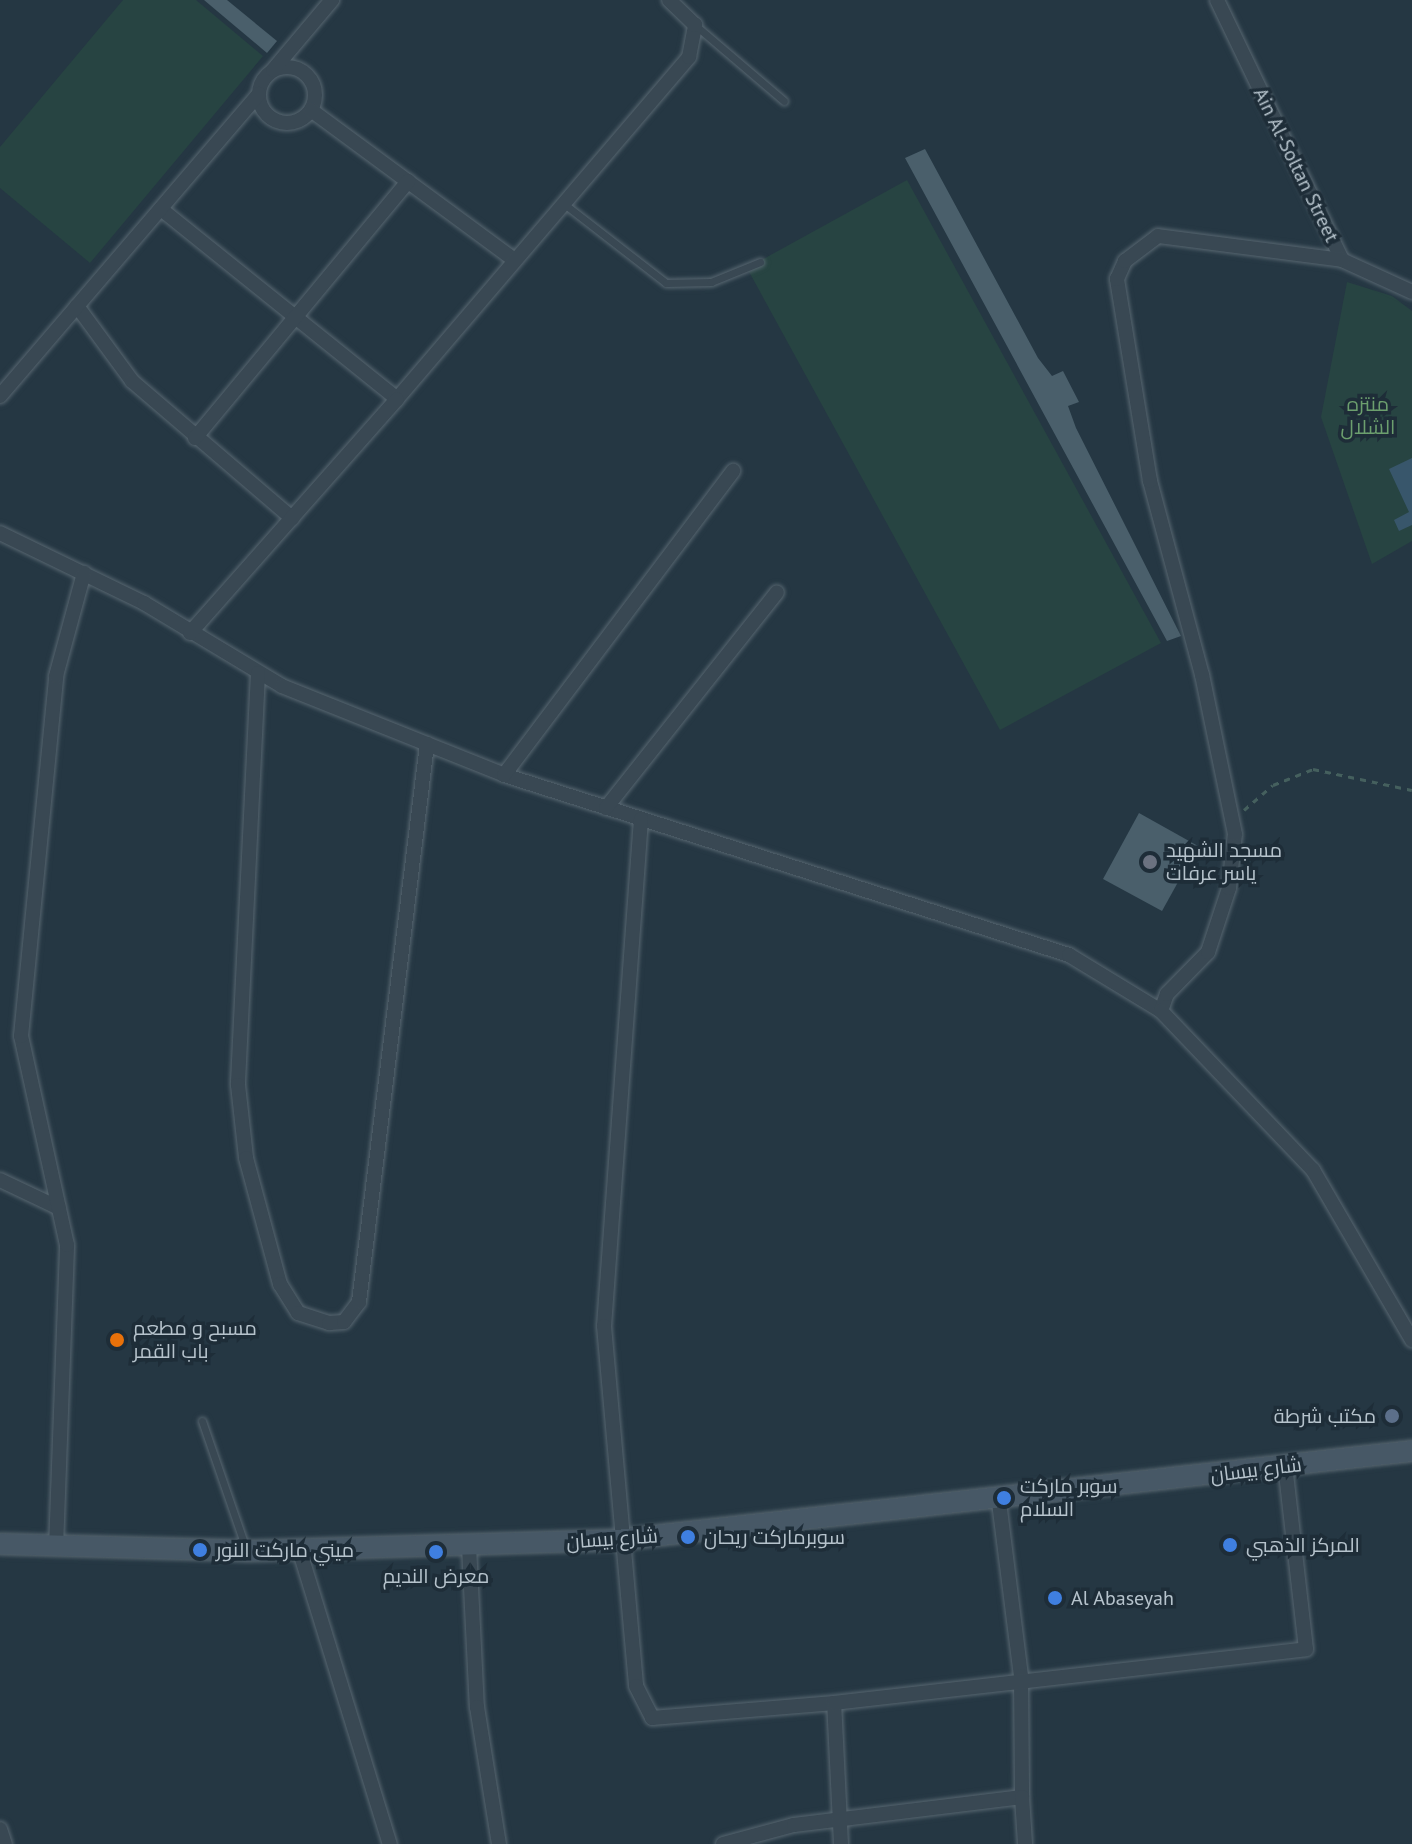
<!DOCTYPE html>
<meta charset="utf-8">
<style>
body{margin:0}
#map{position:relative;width:1412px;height:1844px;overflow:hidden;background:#253743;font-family:"PT Sans",Cairo,sans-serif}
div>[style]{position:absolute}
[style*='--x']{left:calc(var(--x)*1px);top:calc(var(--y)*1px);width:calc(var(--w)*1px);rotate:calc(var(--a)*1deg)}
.green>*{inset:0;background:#274442}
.water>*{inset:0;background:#38566b}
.building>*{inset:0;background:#4a5f6b}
.path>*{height:3px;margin-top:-1.5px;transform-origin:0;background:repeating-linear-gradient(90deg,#45605e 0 6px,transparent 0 12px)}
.roads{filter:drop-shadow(0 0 2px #576670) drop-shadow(0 0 2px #576670)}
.lane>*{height:7px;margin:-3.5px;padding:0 3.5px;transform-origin:3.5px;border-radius:3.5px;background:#394853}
.street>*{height:14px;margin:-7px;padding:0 7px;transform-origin:7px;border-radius:7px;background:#394853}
.street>.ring{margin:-7px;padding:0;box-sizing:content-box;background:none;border:14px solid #394853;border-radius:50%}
.secondary>*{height:20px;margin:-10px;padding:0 10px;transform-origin:10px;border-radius:10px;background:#475866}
.dots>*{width:22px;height:22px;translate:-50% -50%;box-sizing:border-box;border:4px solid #1e2d38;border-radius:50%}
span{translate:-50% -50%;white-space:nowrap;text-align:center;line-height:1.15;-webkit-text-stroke:7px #1e2d38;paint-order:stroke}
.street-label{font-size:20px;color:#b6c3cc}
.park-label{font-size:20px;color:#6c9f6e}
.poi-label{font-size:20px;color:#b6c3cc}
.left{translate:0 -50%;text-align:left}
.right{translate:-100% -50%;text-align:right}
</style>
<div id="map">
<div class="green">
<i style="clip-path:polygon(123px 0,196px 0,263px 56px,90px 263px,0 188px,0 147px)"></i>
<i style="clip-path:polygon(907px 180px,1161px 643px,1000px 730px,747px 268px)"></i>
<i style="clip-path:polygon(1347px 282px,1392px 296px,1412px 311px,1412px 541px,1372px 564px,1321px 417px)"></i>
</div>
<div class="water">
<i style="clip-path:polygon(1412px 458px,1412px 525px,1399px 531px,1394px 520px,1409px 512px,1389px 469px)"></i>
</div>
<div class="building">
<i style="clip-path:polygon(204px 0,227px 0,277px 41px,267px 53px)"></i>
<i style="clip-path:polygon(925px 149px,1038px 358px,1052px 376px,1063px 371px,1079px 402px,1068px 406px,1076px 428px,1181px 636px,1167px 641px,905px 158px)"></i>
<i style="clip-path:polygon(1139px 813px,1198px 846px,1162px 911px,1103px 879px)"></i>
</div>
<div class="path">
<i style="--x:1244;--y:810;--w:38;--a:-41"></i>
<i style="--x:1273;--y:785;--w:43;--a:-21.8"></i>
<i style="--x:1313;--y:769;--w:101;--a:12"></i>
</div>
<div class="roads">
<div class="lane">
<i style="--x:695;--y:25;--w:117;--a:40.5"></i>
<i style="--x:563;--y:203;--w:130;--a:37.8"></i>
<i style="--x:666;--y:283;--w:45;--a:-1.3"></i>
<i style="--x:711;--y:282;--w:53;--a:-22.2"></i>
<i style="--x:202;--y:1421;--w:135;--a:71"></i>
</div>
<div class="street">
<i style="--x:1217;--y:0;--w:288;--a:64.3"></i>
<i style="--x:1342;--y:260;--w:77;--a:24.6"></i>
<i class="ring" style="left:259px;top:67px;width:42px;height:42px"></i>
<i style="--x:273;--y:70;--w:92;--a:-49.9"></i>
<i style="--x:311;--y:110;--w:250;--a:36.4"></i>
<i style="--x:161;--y:209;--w:303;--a:38.8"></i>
<i style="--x:397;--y:399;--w:450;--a:-49.5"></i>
<i style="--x:689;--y:57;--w:33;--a:-79"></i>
<i style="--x:695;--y:25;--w:36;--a:-136"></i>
<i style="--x:77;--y:306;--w:93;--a:53.7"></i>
<i style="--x:132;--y:381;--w:211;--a:40.6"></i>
<i style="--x:0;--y:396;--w:398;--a:-49.4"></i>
<i style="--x:195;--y:438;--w:334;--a:-50.3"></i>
<i style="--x:0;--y:533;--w:160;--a:25.9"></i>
<i style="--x:144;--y:603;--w:161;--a:31"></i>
<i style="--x:282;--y:686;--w:239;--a:21.8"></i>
<i style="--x:504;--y:775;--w:593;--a:17.67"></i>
<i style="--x:1069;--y:955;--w:108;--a:31.3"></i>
<i style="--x:1161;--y:1011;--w:18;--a:-71"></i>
<i style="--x:1167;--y:994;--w:59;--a:-45.7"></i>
<i style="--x:1208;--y:952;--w:67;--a:-71.8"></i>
<i style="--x:1229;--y:888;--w:54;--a:-83.7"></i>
<i style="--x:1235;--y:834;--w:162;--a:-101.7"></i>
<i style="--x:1202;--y:675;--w:201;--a:-105"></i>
<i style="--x:1150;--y:481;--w:205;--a:-99.3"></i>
<i style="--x:1117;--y:279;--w:20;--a:-66"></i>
<i style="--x:1125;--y:261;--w:41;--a:-37.1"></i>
<i style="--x:1158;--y:236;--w:186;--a:7.4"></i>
<i style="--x:190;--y:633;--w:312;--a:-48.5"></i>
<i style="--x:258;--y:673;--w:412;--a:92.8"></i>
<i style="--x:238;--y:1085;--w:73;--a:83.7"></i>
<i style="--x:246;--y:1158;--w:131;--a:74.9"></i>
<i style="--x:280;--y:1284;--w:34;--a:58"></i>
<i style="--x:298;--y:1313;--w:33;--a:18"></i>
<i style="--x:329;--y:1323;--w:15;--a:-4"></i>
<i style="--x:344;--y:1322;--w:25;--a:-53"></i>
<i style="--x:359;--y:1302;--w:562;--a:-83.05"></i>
<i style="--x:504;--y:775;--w:381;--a:-53"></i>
<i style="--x:606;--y:808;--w:275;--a:-51.6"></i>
<i style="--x:641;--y:819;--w:508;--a:94.17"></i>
<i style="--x:604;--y:1326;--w:361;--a:84.9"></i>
<i style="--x:636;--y:1686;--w:36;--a:63"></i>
<i style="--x:652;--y:1718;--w:183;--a:-4.7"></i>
<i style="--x:1161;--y:1011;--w:220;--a:46.3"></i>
<i style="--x:1313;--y:1170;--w:197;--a:59.8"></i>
<i style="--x:0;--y:1180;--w:65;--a:25.4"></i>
<i style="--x:999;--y:1502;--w:175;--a:82.8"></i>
<i style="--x:1021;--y:1676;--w:121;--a:89.5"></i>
<i style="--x:469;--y:1546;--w:161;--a:87.2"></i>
<i style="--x:477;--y:1707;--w:139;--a:80.9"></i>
<i style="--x:56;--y:1548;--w:303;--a:-87.9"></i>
<i style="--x:67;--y:1245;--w:214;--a:-102.4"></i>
<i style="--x:21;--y:1036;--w:362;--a:-84.4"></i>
<i style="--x:56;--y:676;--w:107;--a:-74.8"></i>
<i style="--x:299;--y:1549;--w:309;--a:72.9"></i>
<i style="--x:0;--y:1829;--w:16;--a:72"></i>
<i style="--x:723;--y:1844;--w:73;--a:-15"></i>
<i style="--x:794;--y:1825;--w:230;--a:-7"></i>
<i style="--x:1022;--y:1797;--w:47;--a:86.3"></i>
<i style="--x:841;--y:1844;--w:141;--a:-92.8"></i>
<i style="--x:834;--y:1703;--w:475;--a:-6.5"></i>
<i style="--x:1306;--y:1649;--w:184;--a:-96.5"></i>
</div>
<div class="secondary">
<i style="--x:0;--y:1544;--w:246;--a:1.6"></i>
<i style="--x:246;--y:1551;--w:371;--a:-1.7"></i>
<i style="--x:617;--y:1540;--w:800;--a:-6.39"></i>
</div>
</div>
<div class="dots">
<i style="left:1150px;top:862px;background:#6b7280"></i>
<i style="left:117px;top:1340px;background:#e8710a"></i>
<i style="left:1392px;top:1416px;background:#5c6f8a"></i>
<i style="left:1004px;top:1498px;background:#3f7fe0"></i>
<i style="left:688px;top:1537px;background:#3f7fe0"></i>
<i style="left:1230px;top:1545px;background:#3f7fe0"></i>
<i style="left:200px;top:1550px;background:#3f7fe0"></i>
<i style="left:436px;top:1552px;background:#3f7fe0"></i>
<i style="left:1055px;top:1598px;background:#3f7fe0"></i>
</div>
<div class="street-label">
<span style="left:1296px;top:165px;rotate:64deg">Ain Al-Soltan Street</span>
<span style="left:1256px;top:1470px;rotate:-7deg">شارع بيسان</span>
<span style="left:612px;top:1539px;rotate:-4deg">شارع بيسان</span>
</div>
<div class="park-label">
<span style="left:1368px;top:416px">منتزه<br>الشلال</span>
</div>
<div class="poi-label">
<span class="left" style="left:1166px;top:862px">مسجد الشهيد<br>ياسر عرفات</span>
<span class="left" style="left:133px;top:1340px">مسبح و مطعم<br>باب القمر</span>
<span class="right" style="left:1376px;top:1416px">مكتب شرطة</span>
<span class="left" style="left:1020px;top:1498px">سوبر ماركت<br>السلام</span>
<span class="left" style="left:704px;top:1537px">سوبرماركت ريحان</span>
<span class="left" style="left:1246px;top:1545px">المركز الذهبي</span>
<span class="left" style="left:216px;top:1550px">ميني ماركت النور</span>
<span style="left:436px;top:1576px">معرض النديم</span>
<span class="left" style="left:1071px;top:1598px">Al Abaseyah</span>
</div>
</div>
